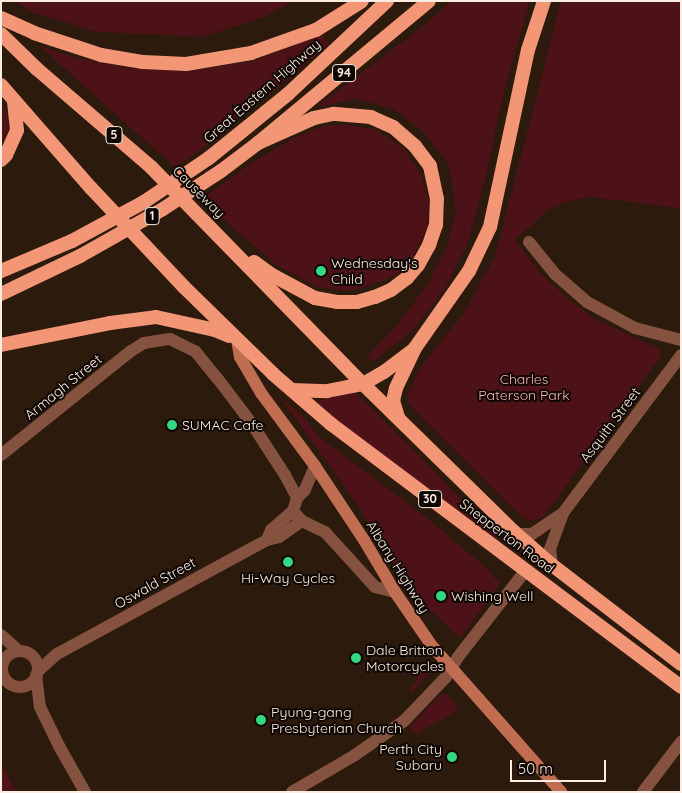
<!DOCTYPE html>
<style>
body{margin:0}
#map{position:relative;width:682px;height:793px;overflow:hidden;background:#2c1a0c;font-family:Quicksand,sans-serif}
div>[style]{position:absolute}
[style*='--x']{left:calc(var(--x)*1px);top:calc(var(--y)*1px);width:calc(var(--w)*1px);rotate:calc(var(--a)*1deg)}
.green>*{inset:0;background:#4d1217}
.minor>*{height:12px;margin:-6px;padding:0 6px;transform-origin:6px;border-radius:6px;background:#855240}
.minor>.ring{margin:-6px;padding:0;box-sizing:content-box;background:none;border:12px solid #855240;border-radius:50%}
.secondary>*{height:12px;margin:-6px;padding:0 6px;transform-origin:6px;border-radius:6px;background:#c06d51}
.trunk>*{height:14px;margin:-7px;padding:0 7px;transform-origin:7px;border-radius:7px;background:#f29676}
.trunk-bridge>*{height:14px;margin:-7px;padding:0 7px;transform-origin:7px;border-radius:7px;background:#f29676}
.dots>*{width:14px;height:14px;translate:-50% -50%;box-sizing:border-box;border:2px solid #0e0703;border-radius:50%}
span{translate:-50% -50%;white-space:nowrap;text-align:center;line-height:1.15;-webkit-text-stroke:4px #0e0703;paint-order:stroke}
.shield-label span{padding:1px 4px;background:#0e0703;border:1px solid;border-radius:4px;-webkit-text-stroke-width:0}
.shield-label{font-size:12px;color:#f9ece3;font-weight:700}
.street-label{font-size:14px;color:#f9ece3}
.poi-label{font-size:14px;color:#f9ece3}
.left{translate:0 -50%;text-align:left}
.right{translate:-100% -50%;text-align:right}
.park-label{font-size:14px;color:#fab4b3}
.frame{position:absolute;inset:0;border:2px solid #f9ece3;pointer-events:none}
.scale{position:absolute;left:510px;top:760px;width:96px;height:22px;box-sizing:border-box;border:2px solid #f9ece3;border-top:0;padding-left:6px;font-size:15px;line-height:18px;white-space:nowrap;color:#f9ece3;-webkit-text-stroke:4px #0e0703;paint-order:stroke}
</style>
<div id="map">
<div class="green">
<i style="clip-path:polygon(15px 1px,293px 1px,267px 16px,203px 37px,97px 32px,34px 13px)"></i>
<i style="clip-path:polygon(451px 1px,528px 1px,528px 9px,505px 86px,485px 180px,467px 244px,445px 289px,411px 332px,372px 362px,367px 356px,400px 322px,429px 282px,447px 247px,456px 212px,449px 165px,422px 130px,393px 109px,357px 99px,316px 107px,422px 27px)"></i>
<i style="clip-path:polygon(561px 1px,681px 1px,681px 208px,588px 197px,566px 202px,548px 210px,515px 240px,540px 273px,573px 303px,595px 319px,659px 349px,662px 355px,543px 517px,534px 521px,523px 518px,420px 416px,408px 403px,408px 393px,420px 368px,463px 314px,495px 257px)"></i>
<i style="clip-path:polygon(322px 35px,329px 44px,202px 149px,175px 167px,38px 45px,70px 56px,130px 68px,187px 71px,253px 61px)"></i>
<i style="clip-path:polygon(1px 102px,7px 111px,9px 130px,1px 146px)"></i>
<i style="clip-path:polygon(345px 125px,375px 129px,403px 148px,420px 172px,429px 200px,428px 226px,411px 261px,400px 272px,385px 280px,351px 291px,317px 287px,278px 266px,235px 230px,203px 198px,251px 163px,296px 137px,323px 126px)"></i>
<i style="clip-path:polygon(350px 391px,356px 393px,385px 421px,500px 539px,496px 540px,332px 418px,316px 402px)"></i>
<i style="clip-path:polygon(278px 394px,304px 417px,319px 437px,427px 518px,490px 571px,494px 578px,500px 581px,498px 587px,460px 638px,412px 593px,354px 500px)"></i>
<i style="clip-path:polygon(418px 660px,429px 672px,413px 692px,409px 689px,417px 680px)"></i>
<i style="clip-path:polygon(443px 693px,448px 695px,457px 704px,456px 712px,415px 734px,410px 726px)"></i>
<i style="clip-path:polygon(1px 764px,17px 792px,1px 792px)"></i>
</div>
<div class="minor">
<i style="--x:529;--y:242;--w:41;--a:50.9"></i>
<i style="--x:555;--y:274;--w:43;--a:41.2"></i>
<i style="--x:587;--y:302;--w:55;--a:28.4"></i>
<i style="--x:635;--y:328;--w:48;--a:14.6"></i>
<i style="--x:1;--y:455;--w:166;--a:-38.7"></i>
<i style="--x:131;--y:351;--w:15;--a:-32"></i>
<i style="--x:144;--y:343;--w:26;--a:-9"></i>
<i style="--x:170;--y:339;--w:28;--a:26"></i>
<i style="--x:195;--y:351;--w:36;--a:51"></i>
<i style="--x:218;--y:379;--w:56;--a:52.9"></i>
<i style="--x:252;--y:424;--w:61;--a:57.1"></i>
<i style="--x:285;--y:475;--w:26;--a:62"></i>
<i style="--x:315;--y:466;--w:26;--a:113"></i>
<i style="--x:305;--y:490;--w:11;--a:135"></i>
<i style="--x:297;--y:498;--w:14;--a:107"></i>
<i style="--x:293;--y:511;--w:13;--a:48"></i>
<i style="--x:302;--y:521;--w:25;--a:26"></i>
<i style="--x:325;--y:532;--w:74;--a:47.7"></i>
<i style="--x:375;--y:587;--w:21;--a:14"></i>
<i style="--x:513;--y:531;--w:8;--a:23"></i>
<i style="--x:520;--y:534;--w:12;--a:0"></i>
<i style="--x:532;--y:534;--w:37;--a:-34"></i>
<i style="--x:563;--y:513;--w:197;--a:-53.2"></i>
<i style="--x:267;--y:540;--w:11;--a:-68"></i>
<i style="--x:271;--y:530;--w:29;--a:-41"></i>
<i style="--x:552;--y:565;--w:16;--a:-97"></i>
<i style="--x:550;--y:549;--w:38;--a:-70"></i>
<i style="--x:1;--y:635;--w:24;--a:42"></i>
<i class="ring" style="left:2px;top:651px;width:24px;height:24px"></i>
<i style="--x:38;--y:671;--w:25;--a:-42"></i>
<i style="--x:57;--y:654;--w:239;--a:-28.5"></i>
<i style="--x:267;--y:540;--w:12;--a:-14"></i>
<i style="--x:279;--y:537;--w:28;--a:-35"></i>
<i style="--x:36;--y:675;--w:32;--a:83"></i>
<i style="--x:40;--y:707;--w:43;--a:64"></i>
<i style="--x:59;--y:746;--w:53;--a:60.5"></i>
<i style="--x:292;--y:792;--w:73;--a:-30.4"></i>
<i style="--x:355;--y:755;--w:60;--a:-34.8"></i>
<i style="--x:404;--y:721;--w:61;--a:-46.3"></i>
<i style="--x:446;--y:677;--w:23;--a:-59"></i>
<i style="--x:458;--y:657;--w:110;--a:-52"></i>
<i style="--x:643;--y:792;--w:63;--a:-52.8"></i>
</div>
<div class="secondary">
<i style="--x:237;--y:340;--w:17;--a:80"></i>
<i style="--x:240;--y:357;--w:42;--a:59.7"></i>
<i style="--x:261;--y:393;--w:91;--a:53.5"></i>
<i style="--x:315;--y:466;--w:89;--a:56.5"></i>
<i style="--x:364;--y:540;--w:61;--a:59.2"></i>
<i style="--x:395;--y:592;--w:65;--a:55.6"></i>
<i style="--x:432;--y:646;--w:195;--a:48.5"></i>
</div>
<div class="trunk">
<i style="--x:1;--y:18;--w:36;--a:24"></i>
<i style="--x:34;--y:33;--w:71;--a:18.2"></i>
<i style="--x:101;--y:55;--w:43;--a:9.5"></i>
<i style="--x:143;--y:62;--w:43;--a:2.7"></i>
<i style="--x:186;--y:64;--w:66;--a:-9.6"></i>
<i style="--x:251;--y:53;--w:69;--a:-19.5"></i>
<i style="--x:316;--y:30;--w:54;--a:-32.2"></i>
<i style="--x:1;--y:34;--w:50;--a:44.2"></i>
<i style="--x:37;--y:69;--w:150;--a:40.7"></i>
<i style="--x:151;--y:167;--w:303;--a:45.7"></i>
<i style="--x:363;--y:384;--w:210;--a:44.4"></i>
<i style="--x:513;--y:531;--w:52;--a:41.1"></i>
<i style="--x:552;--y:565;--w:163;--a:37.5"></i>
<i style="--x:1;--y:85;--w:137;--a:48.9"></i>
<i style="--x:91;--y:188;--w:136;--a:46.8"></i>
<i style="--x:184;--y:287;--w:124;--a:44.3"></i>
<i style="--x:273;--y:374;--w:77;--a:40.8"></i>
<i style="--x:331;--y:424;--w:438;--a:36.9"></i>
<i style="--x:209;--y:158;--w:102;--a:-39"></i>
<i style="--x:288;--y:94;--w:136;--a:-43.2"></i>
<i style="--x:1;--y:160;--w:7;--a:-45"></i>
<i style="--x:6;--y:155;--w:27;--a:-66"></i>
<i style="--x:17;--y:130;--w:30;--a:-96"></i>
<i style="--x:221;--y:171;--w:46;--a:-37.1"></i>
<i style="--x:258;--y:143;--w:222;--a:-39.7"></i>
<i style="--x:254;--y:262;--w:22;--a:36"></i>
<i style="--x:272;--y:275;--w:49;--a:28.1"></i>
<i style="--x:315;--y:298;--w:22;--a:10"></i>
<i style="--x:337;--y:302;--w:20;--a:0"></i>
<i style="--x:357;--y:302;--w:19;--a:-16"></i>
<i style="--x:375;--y:297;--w:17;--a:-24"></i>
<i style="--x:391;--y:290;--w:20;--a:-37"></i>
<i style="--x:407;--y:278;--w:17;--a:-50"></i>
<i style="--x:418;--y:265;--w:23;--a:-61"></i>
<i style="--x:429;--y:245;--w:21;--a:-71"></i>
<i style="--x:436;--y:225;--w:26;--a:-88"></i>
<i style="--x:437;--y:199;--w:34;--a:-102"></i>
<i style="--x:430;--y:166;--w:25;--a:-127"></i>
<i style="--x:415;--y:146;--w:29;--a:-139"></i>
<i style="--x:393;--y:127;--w:24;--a:-156"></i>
<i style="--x:371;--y:117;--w:38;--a:-175"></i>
<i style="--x:333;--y:114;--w:19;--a:168"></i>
<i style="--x:314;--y:118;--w:61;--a:155.9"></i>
<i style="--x:1;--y:271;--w:77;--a:-22.9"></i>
<i style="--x:1;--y:294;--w:88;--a:-25.7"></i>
<i style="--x:1;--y:345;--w:111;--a:-11.4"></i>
<i style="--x:110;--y:323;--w:46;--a:-7.4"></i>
<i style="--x:156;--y:317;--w:60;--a:12.4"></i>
<i style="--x:215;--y:330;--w:15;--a:23"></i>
<i style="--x:292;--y:390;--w:35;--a:2"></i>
<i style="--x:327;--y:391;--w:37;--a:-11"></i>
<i style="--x:363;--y:384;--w:24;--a:-30"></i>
<i style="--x:384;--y:372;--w:36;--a:-37"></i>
<i style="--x:398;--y:417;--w:17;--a:-107"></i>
<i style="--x:393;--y:401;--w:13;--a:-77"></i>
<i style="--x:396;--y:388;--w:44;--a:-64.6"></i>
<i style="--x:415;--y:348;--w:94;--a:-55"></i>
<i style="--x:469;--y:271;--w:49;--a:-64.5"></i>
<i style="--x:490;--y:227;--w:181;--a:-77.9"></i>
<i style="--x:528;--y:50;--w:52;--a:-71.9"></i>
</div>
<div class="trunk-bridge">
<i style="--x:72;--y:241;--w:82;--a:-28.4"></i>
<i style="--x:144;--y:202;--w:78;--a:-34.1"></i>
<i style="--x:80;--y:256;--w:95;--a:-29.5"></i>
<i style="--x:163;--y:209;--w:69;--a:-33.2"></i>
</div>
<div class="dots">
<i style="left:321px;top:271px;background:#35d881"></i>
<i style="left:172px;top:425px;background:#35d881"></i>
<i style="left:288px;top:562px;background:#35d881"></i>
<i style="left:441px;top:596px;background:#35d881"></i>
<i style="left:356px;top:658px;background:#35d881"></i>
<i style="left:261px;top:720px;background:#35d881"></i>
<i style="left:452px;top:757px;background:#35d881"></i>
</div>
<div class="shield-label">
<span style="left:344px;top:73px">94</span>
<span style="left:114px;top:135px">5</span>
<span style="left:152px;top:216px">1</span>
<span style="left:430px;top:499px">30</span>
</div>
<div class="street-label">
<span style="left:262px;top:91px;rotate:-41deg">Great Eastern Highway</span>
<span style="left:199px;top:192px;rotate:45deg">Causeway</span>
<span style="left:63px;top:387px;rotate:-39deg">Armagh Street</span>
<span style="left:610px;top:425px;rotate:-53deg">Asquith Street</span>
<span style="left:507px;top:536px;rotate:37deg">Shepperton Road</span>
<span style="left:398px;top:567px;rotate:58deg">Albany Highway</span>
<span style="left:155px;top:583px;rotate:-29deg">Oswald Street</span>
</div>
<div class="poi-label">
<span class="left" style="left:331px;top:271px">Wednesday's<br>Child</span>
<span class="left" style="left:182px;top:425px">SUMAC Cafe</span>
<span style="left:288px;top:578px">Hi-Way Cycles</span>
<span class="left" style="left:451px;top:596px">Wishing Well</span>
<span class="left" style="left:366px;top:658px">Dale Britton<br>Motorcycles</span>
<span class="left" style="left:271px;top:720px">Pyung-gang<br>Presbyterian Church</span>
<span class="right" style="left:442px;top:757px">Perth City<br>Subaru</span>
</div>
<div class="park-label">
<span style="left:524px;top:387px">Charles<br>Paterson Park</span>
</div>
<div class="frame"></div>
<div class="scale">50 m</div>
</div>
